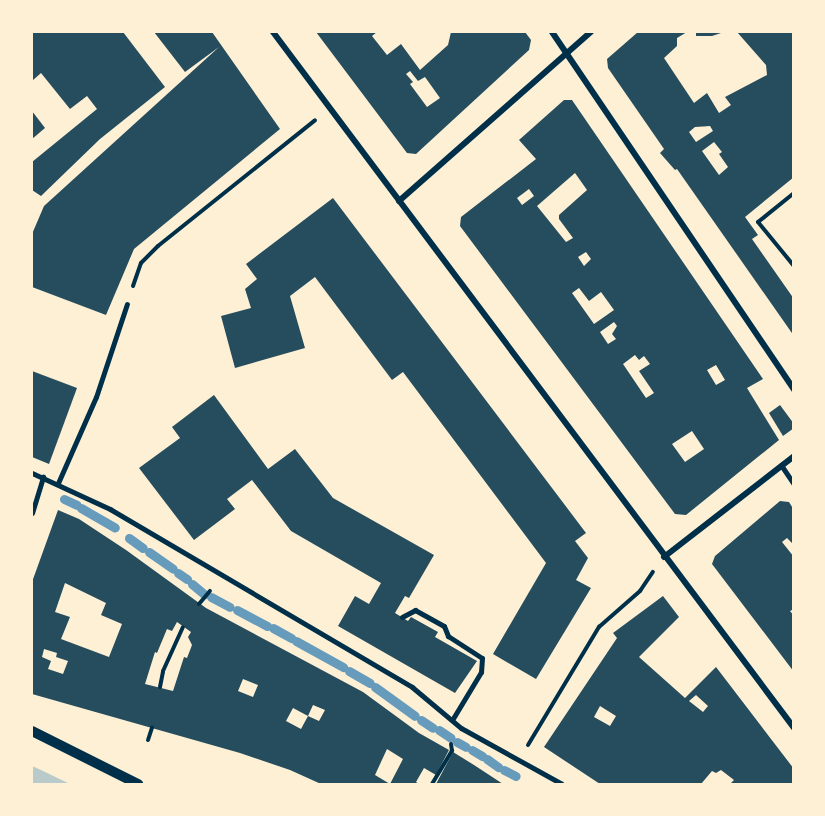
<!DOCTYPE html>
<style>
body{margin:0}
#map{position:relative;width:825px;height:816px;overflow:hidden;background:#fdf0d5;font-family:Inter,sans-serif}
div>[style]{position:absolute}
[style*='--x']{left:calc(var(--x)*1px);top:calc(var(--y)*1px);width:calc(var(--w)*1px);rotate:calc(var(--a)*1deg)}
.green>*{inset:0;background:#b9caca}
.stream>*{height:9px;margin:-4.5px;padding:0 4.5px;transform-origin:4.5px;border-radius:4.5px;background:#669bbc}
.building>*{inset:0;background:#264d5e}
.path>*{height:4px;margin:-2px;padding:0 2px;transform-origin:2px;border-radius:2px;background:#003049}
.pedestrian>*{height:5px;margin:-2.5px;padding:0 2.5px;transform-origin:2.5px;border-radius:2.5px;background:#003049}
.minor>*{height:6px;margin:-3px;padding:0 3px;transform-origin:3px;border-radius:3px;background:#003049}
.tertiary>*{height:10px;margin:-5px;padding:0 5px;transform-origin:5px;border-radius:5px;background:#003049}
span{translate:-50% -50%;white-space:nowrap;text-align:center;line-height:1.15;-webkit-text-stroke:4.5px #fdf0d5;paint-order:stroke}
.frame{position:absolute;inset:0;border:33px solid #fdf0d5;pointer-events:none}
</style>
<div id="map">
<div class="green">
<i style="clip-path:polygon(32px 766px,41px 770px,70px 784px,32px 784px)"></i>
</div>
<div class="stream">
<i style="--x:64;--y:499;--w:14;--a:25"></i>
<i style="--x:81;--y:508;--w:39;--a:30"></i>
<i style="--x:129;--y:538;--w:17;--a:36"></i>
<i style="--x:149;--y:552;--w:29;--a:35"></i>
<i style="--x:178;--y:573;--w:11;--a:34"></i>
<i style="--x:192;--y:584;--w:16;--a:40"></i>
<i style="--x:211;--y:597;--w:21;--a:28"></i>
<i style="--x:237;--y:610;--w:34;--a:28"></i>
<i style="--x:273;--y:628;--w:21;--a:29"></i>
<i style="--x:296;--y:641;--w:54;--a:29"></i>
<i style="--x:349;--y:671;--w:24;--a:30"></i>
<i style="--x:375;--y:687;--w:49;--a:35.9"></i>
<i style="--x:421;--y:720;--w:14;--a:34"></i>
<i style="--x:439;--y:730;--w:14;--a:34"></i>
<i style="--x:457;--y:742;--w:10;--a:29"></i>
<i style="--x:472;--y:750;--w:12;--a:31"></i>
<i style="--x:487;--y:759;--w:14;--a:36"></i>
<i style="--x:504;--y:770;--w:13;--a:27"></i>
</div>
<div class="building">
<i style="clip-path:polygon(32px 32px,123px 32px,165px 87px,100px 139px,41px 196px,32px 190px,32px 162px,97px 109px,87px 96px,70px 109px,41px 73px,32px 81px)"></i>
<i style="clip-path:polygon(154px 32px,212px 32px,280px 129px,134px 249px,106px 315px,32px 287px,32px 234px,44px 206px,219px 47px,185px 72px)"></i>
<i style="clip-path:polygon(evenodd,316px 32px,377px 32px,372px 36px,387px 55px,401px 44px,420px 70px,448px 45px,451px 32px,525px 32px,531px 40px,529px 50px,416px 154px,407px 153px,316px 32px,410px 71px,418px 81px,425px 77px,440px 98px,427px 107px,410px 84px,413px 82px,406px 74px,410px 71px)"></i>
<i style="clip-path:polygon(evenodd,638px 32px,687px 32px,677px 38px,677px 46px,664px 58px,694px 103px,707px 93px,719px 113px,731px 105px,725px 97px,767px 75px,766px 65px,737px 32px,794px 32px,794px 177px,745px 217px,758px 235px,752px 239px,794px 299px,794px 336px,677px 169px,675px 170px,660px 153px,664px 149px,608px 68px,607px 59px,638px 32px,710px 126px,713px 131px,696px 142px,689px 132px,695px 127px,710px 126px,638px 32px,714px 142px,722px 152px,719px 154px,728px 167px,719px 175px,702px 151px,714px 142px)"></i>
<i style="clip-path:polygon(696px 32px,724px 32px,712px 36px,696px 36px)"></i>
<i style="clip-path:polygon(evenodd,564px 100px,572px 100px,763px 379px,747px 388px,779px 440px,686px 515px,675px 514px,460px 226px,461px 217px,536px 159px,519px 140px,564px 100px,575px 173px,587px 190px,559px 215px,559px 219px,573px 238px,566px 242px,537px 206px,575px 173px,564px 100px,529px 189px,534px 196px,522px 205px,517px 198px,529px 189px,564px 100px,586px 252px,591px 259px,584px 266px,578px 257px,586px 252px,564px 100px,579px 288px,589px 301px,601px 292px,614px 310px,594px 324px,572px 293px,579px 288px,564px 100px,614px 322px,617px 326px,612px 334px,616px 339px,608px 344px,600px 332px,614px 322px,564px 100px,635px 355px,639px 360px,644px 356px,650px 364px,639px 371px,654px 393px,646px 398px,623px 364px,635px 355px,564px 100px,716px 365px,725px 380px,716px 385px,707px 370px,716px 365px,564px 100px,692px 431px,704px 449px,685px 462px,672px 444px,692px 431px)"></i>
<i style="clip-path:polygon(32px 111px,45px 128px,32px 139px)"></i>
<i style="clip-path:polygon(333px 198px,586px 533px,575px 541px,588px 558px,576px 580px,591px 588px,536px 679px,493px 654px,546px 563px,403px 372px,392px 380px,315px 277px,290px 296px,305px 348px,235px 368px,221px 316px,251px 308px,245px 289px,257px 279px,246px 264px)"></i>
<i style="clip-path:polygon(32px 371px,77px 388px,49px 464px,32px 457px)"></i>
<i style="clip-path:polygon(214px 395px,268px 469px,295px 449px,333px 498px,434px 555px,409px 598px,405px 596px,395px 613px,408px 621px,411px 617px,438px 632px,435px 637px,477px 661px,455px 693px,338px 626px,355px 596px,369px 604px,381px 583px,291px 531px,252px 480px,227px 499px,235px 509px,194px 540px,139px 468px,180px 438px,172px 427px)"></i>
<i style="clip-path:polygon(780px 405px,794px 424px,794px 428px,783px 436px,769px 413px)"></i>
<i style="clip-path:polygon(780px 501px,789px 502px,794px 510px,794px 545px,787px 538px,782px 542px,794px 557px,794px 609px,790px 611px,794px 616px,794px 672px,712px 564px,715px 556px)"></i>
<i style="clip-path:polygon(evenodd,58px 510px,79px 519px,126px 550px,206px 608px,363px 692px,419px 733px,449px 750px,436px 775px,424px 768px,416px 782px,419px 784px,321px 784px,290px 770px,240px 753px,32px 694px,32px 582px,58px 510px,65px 583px,106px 603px,101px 615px,122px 624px,109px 657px,61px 639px,70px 617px,55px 612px,65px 583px,58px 510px,177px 622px,191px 632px,188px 637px,192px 645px,187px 658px,184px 657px,173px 691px,145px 684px,155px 652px,157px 653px,167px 629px,172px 631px,177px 622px,58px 510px,44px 649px,57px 653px,56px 657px,68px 661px,63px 674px,48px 669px,51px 661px,42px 657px,44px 649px,58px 510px,243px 679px,258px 685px,253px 697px,238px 691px,243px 679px,58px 510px,313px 705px,325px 710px,319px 721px,308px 716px,313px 705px,58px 510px,293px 708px,308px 716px,301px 729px,286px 721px,293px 708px,58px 510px,387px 749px,403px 759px,390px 784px,375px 775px,387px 749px)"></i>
<i style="clip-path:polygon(evenodd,663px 596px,679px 617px,639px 657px,685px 698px,716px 667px,794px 769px,794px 784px,730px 784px,734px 780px,721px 770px,716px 773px,712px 771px,701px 784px,600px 784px,544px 747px,617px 638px,613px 633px,663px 596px,696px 695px,708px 706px,703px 712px,689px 701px,696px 695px,663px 596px,600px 706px,616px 716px,610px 726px,594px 717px,600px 706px)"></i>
<i style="clip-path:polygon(453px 752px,474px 765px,503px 784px,436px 784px)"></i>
</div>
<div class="path">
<i style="--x:794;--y:193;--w:46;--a:141.1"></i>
<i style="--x:758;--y:222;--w:57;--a:50.7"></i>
<i style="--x:133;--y:286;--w:24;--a:-71"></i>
<i style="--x:141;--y:263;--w:24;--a:-45"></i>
<i style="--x:158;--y:246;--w:201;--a:-38.7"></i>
<i style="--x:199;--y:604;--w:17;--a:-50"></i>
<i style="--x:160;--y:687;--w:16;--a:-79"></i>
<i style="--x:163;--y:671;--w:48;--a:-65.6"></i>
<i style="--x:148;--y:740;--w:13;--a:-72"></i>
<i style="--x:528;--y:745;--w:138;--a:-59"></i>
<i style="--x:599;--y:627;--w:55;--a:-41.3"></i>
<i style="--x:640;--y:591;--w:23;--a:-56"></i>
<i style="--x:432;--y:784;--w:39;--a:-59"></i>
<i style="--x:452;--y:751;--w:7;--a:-98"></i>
</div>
<div class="pedestrian">
<i style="--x:781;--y:465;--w:23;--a:56"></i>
<i style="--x:32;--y:473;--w:86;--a:24.8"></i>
<i style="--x:110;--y:509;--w:351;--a:30.5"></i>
<i style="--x:412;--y:687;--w:64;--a:39.9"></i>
<i style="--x:461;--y:728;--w:115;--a:29"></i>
<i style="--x:58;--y:483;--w:94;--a:-66.2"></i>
<i style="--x:96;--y:397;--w:98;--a:-71.6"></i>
<i style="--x:32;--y:513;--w:38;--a:-73"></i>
<i style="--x:402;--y:617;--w:15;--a:-28"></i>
<i style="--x:415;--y:610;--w:33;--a:29"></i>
<i style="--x:444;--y:626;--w:11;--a:68"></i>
<i style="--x:448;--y:636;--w:40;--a:32.9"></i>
<i style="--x:482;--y:658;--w:14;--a:94"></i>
<i style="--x:481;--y:672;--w:56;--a:121.1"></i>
</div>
<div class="minor">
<i style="--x:273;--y:32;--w:869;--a:53.18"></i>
<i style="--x:552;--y:32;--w:432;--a:55.9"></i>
<i style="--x:399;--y:201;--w:256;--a:-41.4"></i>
<i style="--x:664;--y:557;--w:165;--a:-37.8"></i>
</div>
<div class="tertiary">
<i style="--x:32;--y:731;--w:119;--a:26.6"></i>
</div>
<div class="frame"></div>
</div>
